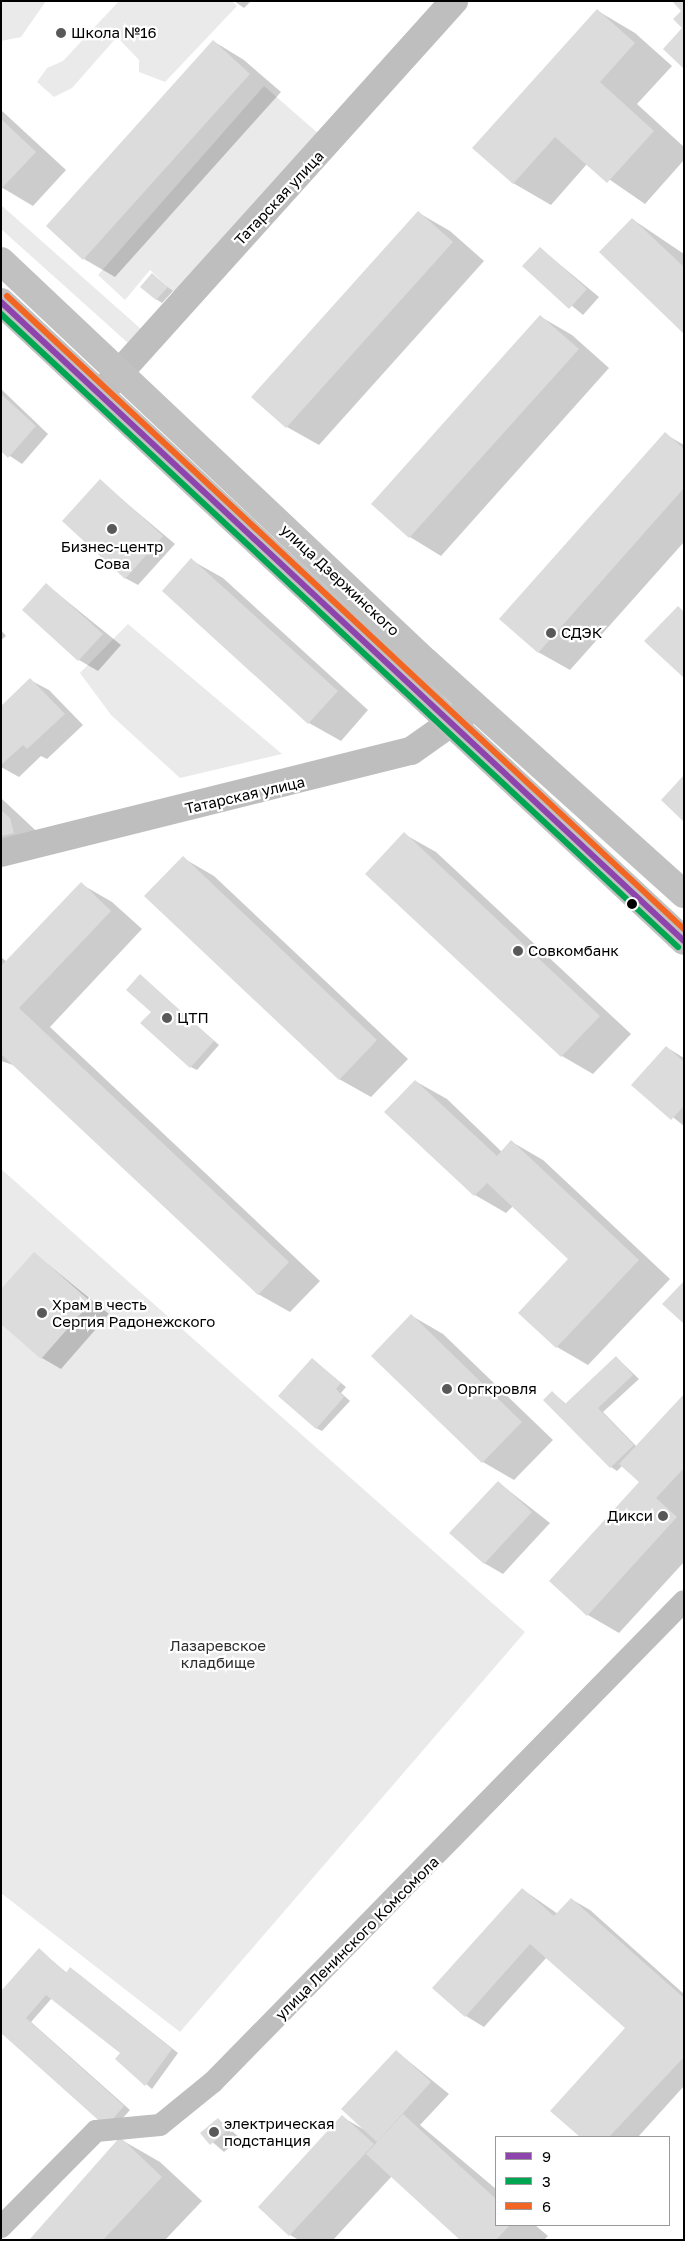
<!DOCTYPE html>
<meta charset="utf-8">
<style>
body{margin:0}
#map{position:relative;width:685px;height:2241px;overflow:hidden;background:#fff;font-family:"Golos Text",sans-serif}
div>[style]{position:absolute}
[style*='--x']{left:calc(var(--x)*1px);top:calc(var(--y)*1px);width:calc(var(--w)*1px);rotate:calc(var(--a)*1deg)}
.green>*{inset:0;background:#eaeaea}
.shadow>*{inset:0;background:#0003}
.building>*{inset:0;background:#dcdcdc}
.minor>*{height:22px;margin:-11px;padding:0 11px;transform-origin:11px;border-radius:11px;background:#bebebe}
.tertiary>*{height:28px;margin:-14px;padding:0 14px;transform-origin:14px;border-radius:14px;background:#bebebe}
.secondary>*{height:28px;margin:-14px;padding:0 14px;transform-origin:14px;border-radius:14px;background:#c1c1c1}
.bus-1>*{height:6px;margin:-3px;padding:0 3px;transform-origin:3px;border-radius:3px;background:#8e44ad}
.bus-2>*{height:6px;margin:-3px;padding:0 3px;transform-origin:3px;border-radius:3px;background:#00a651}
.bus-3>*{height:6px;margin:-3px;padding:0 3px;transform-origin:3px;border-radius:3px;background:#f26522}
.dots>*{width:14px;height:14px;translate:-50% -50%;box-sizing:border-box;border:2px solid #fff;border-radius:50%}
span{translate:-50% -50%;white-space:nowrap;text-align:center;line-height:1.15;-webkit-text-stroke:4.5px #fff;paint-order:stroke}
.poi-label{font-size:15px;color:#000}
.left{translate:0 -50%;text-align:left}
.right{translate:-100% -50%;text-align:right}
.street-label{font-size:15px;color:#000}
.park-label{font-size:15px;color:#2f2f2f}
.frame{position:absolute;inset:0;border:2px solid #000;pointer-events:none}
.legend{position:absolute;left:495px;top:2136px;width:175px;height:90px;box-sizing:border-box;background:#fff;border:1px solid #999;margin:0;padding:6px 9px;list-style:none;font-size:15px;color:#000}
.legend li{display:flex;align-items:center;gap:10px;height:25px}
.legend b{width:25px;border:1px solid #999}
</style>
<div id="map">
<div class="green">
<i style="clip-path:polygon(1px 1px,46px 1px,21px 37px,1px 41px)"></i>
<i style="clip-path:polygon(119px 1px,232px 1px,237px 6px,165px 82px,139px 72px,139px 60px,117px 37px,72px 88px,54px 97px,37px 82px,47px 68px,63px 61px)"></i>
<i style="clip-path:polygon(264px 86px,320px 135px,176px 294px,150px 270px,125px 300px,98px 275px)"></i>
<i style="clip-path:polygon(1px 205px,141px 329px,128px 343px,1px 229px)"></i>
<i style="clip-path:polygon(128px 624px,282px 754px,180px 778px,111px 715px,80px 673px)"></i>
<i style="clip-path:polygon(1px 1169px,525px 1632px,180px 2032px,1px 1893px)"></i>
</div>
<div class="shadow">
<i style="clip-path:polygon(234px 1px,251px 1px,244px 8px)"></i>
<i style="clip-path:polygon(598px 11px,635px 33px,672px 66px,637px 104px,684px 147px,684px 160px,645px 204px,587px 164px,551px 205px,513px 183px)"></i>
<i style="clip-path:polygon(213px 41px,244px 60px,281px 92px,115px 277px,84px 259px)"></i>
<i style="clip-path:polygon(1px 110px,66px 170px,33px 206px,1px 187px)"></i>
<i style="clip-path:polygon(419px 213px,450px 231px,484px 261px,319px 445px,287px 427px,253px 397px)"></i>
<i style="clip-path:polygon(632px 219px,684px 254px,684px 332px)"></i>
<i style="clip-path:polygon(540px 248px,599px 297px,583px 315px,524px 266px)"></i>
<i style="clip-path:polygon(153px 275px,173px 291px,162px 303px,156px 299px)"></i>
<i style="clip-path:polygon(541px 317px,572px 335px,609px 368px,441px 556px,410px 537px,373px 504px)"></i>
<i style="clip-path:polygon(1px 389px,48px 434px,22px 464px,1px 450px)"></i>
<i style="clip-path:polygon(665px 434px,684px 445px,684px 542px,570px 670px,538px 652px)"></i>
<i style="clip-path:polygon(100px 481px,175px 544px,138px 585px,125px 578px)"></i>
<i style="clip-path:polygon(191px 560px,223px 578px,368px 710px,341px 741px,309px 723px)"></i>
<i style="clip-path:polygon(47px 585px,121px 645px,98px 671px,79px 660px)"></i>
<i style="clip-path:polygon(1px 630px,6px 636px,1px 640px)"></i>
<i style="clip-path:polygon(30px 680px,49px 690px,83px 725px,47px 759px,41px 756px,19px 777px,1px 767px,1px 708px)"></i>
<i style="clip-path:polygon(1px 798px,47px 841px,1px 858px)"></i>
<i style="clip-path:polygon(404px 834px,436px 852px,631px 1034px,593px 1074px,562px 1056px)"></i>
<i style="clip-path:polygon(183px 858px,214px 876px,408px 1059px,371px 1097px,339px 1079px)"></i>
<i style="clip-path:polygon(81px 884px,112px 902px,142px 929px,50px 1027px,320px 1281px,290px 1312px,258px 1294px,16px 1066px,1px 1061px,1px 957px,7px 962px)"></i>
<i style="clip-path:polygon(140px 976px,219px 1045px,197px 1070px,191px 1067px)"></i>
<i style="clip-path:polygon(666px 1047px,684px 1058px,684px 1126px,633px 1085px)"></i>
<i style="clip-path:polygon(415px 1081px,447px 1099px,502px 1152px,512px 1142px,543px 1160px,670px 1279px,588px 1365px,557px 1347px,570px 1259px,513px 1206px,506px 1213px,475px 1195px)"></i>
<i style="clip-path:polygon(34px 1253px,109px 1314px,61px 1369px,42px 1358px)"></i>
<i style="clip-path:polygon(412px 1316px,443px 1334px,553px 1440px,514px 1480px,483px 1462px,373px 1356px)"></i>
<i style="clip-path:polygon(616px 1357px,639px 1379px,603px 1412px,637px 1447px,684px 1395px,684px 1562px,619px 1633px,588px 1615px,550px 1581px,640px 1482px,622px 1466px,617px 1471px,611px 1467px,544px 1400px,552px 1392px,566px 1404px)"></i>
<i style="clip-path:polygon(312px 1359px,346px 1387px,341px 1393px,350px 1401px,322px 1431px,316px 1428px)"></i>
<i style="clip-path:polygon(498px 1482px,550px 1523px,503px 1574px,484px 1563px)"></i>
<i style="clip-path:polygon(522px 1889px,558px 1914px,571px 1899px,590px 1910px,684px 1994px,684px 2086px,638px 2137px,581px 2137px,552px 2111px,626px 2028px,547px 1957px,484px 2027px,466px 2016px)"></i>
<i style="clip-path:polygon(39px 1950px,67px 1973px,76px 1972px,178px 2053px,152px 2089px,117px 2059px,122px 2053px,52px 1998px,31px 2022px,130px 2110px,113px 2129px,1px 2032px)"></i>
<i style="clip-path:polygon(396px 2051px,449px 2094px,420px 2125px,496px 2189px,496px 2225px,535px 2225px,548px 2236px,544px 2240px,462px 2240px,392px 2176px,333px 2240px,299px 2240px,290px 2235px,342px 2117px,363px 2129px)"></i>
<i style="clip-path:polygon(218px 2119px,240px 2138px,224px 2152px,202px 2133px)"></i>
<i style="clip-path:polygon(120px 2139px,160px 2162px,202px 2201px,165px 2240px,31px 2240px)"></i>
</div>
<div class="building">
<i style="clip-path:polygon(672px 1px,684px 1px,684px 69px,663px 49px,682px 28px,673px 19px,681px 11px)"></i>
<i style="clip-path:polygon(597px 9px,635px 43px,600px 82px,654px 131px,607px 183px,555px 137px,513px 184px,472px 148px)"></i>
<i style="clip-path:polygon(213px 40px,250px 74px,83px 260px,46px 226px)"></i>
<i style="clip-path:polygon(1px 119px,36px 152px,1px 189px)"></i>
<i style="clip-path:polygon(418px 211px,453px 242px,286px 428px,251px 397px)"></i>
<i style="clip-path:polygon(632px 218px,684px 267px,684px 334px,599px 252px)"></i>
<i style="clip-path:polygon(540px 247px,587px 289px,569px 309px,522px 266px)"></i>
<i style="clip-path:polygon(152px 273px,168px 287px,156px 300px,140px 287px)"></i>
<i style="clip-path:polygon(540px 315px,579px 349px,409px 538px,371px 504px)"></i>
<i style="clip-path:polygon(1px 394px,36px 426px,8px 458px,1px 451px)"></i>
<i style="clip-path:polygon(665px 432px,684px 449px,684px 488px,538px 653px,499px 619px)"></i>
<i style="clip-path:polygon(100px 479px,163px 536px,125px 579px,62px 521px)"></i>
<i style="clip-path:polygon(191px 558px,338px 691px,308px 724px,162px 591px)"></i>
<i style="clip-path:polygon(46px 583px,103px 634px,78px 661px,22px 610px)"></i>
<i style="clip-path:polygon(678px 606px,684px 612px,684px 678px,644px 641px)"></i>
<i style="clip-path:polygon(30px 678px,65px 714px,27px 749px,23px 745px,1px 765px,1px 706px)"></i>
<i style="clip-path:polygon(684px 775px,684px 822px,661px 800px)"></i>
<i style="clip-path:polygon(1px 810px,10px 818px,14px 833px,1px 836px)"></i>
<i style="clip-path:polygon(404px 832px,600px 1016px,561px 1057px,365px 874px)"></i>
<i style="clip-path:polygon(183px 856px,377px 1040px,339px 1080px,144px 896px)"></i>
<i style="clip-path:polygon(81px 882px,111px 911px,19px 1008px,289px 1262px,258px 1295px,1px 1054px,1px 966px)"></i>
<i style="clip-path:polygon(140px 974px,214px 1041px,190px 1068px,140px 1023px,151px 1012px,126px 990px)"></i>
<i style="clip-path:polygon(666px 1046px,684px 1062px,684px 1106px,671px 1120px,631px 1085px)"></i>
<i style="clip-path:polygon(415px 1080px,497px 1156px,511px 1140px,639px 1260px,556px 1348px,518px 1313px,568px 1259px,487px 1183px,474px 1196px,384px 1112px)"></i>
<i style="clip-path:polygon(34px 1252px,91px 1302px,41px 1359px,1px 1324px,1px 1289px)"></i>
<i style="clip-path:polygon(684px 1281px,684px 1322px,683px 1323px,662px 1304px)"></i>
<i style="clip-path:polygon(411px 1314px,522px 1422px,482px 1463px,371px 1356px)"></i>
<i style="clip-path:polygon(616px 1356px,633px 1375px,598px 1408px,634px 1445px,610px 1468px,543px 1400px,552px 1391px,565px 1404px)"></i>
<i style="clip-path:polygon(312px 1358px,341px 1383px,336px 1389px,344px 1397px,316px 1429px,278px 1396px)"></i>
<i style="clip-path:polygon(684px 1394px,684px 1468px,656px 1498px,677px 1517px,587px 1616px,549px 1581px,639px 1482px,619px 1464px)"></i>
<i style="clip-path:polygon(498px 1481px,532px 1512px,484px 1564px,449px 1533px)"></i>
<i style="clip-path:polygon(522px 1888px,554px 1916px,571px 1898px,684px 1998px,684px 2057px,609px 2137px,580px 2137px,550px 2111px,625px 2028px,530px 1944px,465px 2017px,432px 1988px)"></i>
<i style="clip-path:polygon(39px 1948px,66px 1973px,70px 1967px,172px 2049px,145px 2086px,115px 2059px,120px 2053px,46px 1995px,26px 2018px,124px 2106px,106px 2127px,1px 2033px,1px 1991px)"></i>
<i style="clip-path:polygon(396px 2050px,431px 2082px,377px 2142px,341px 2109px)"></i>
<i style="clip-path:polygon(403px 2114px,496px 2199px,496px 2225px,510px 2225px,496px 2240px,460px 2240px,366px 2154px)"></i>
<i style="clip-path:polygon(342px 2115px,374px 2144px,289px 2236px,258px 2207px)"></i>
<i style="clip-path:polygon(218px 2118px,228px 2130px,210px 2145px,200px 2133px)"></i>
<i style="clip-path:polygon(120px 2137px,162px 2177px,103px 2240px,29px 2240px)"></i>
</div>
<div class="minor">
<i style="--x:1;--y:2227;--w:135;--a:-45.3"></i>
<i style="--x:96;--y:2131;--w:64;--a:-5.4"></i>
<i style="--x:160;--y:2125;--w:68;--a:-39.1"></i>
<i style="--x:213;--y:2082;--w:673;--a:-45.6"></i>
</div>
<div class="tertiary">
<i style="--x:101;--y:393;--w:528;--a:-48"></i>
<i style="--x:1;--y:853;--w:422;--a:-14"></i>
<i style="--x:411;--y:751;--w:71;--a:-35.3"></i>
</div>
<div class="secondary">
<i style="--x:1;--y:261;--w:584;--a:43.34"></i>
<i style="--x:426;--y:662;--w:347;--a:42"></i>
<i style="--x:1;--y:302;--w:935;--a:43.09"></i>
</div>
<div class="bus-1">
<i style="--x:1;--y:302;--w:935;--a:43.09"></i>
</div>
<div class="bus-2">
<i style="--x:1;--y:314;--w:927;--a:43.08"></i>
</div>
<div class="bus-3">
<i style="--x:7;--y:296;--w:927;--a:43.08"></i>
</div>
<div class="dots">
<i style="left:61px;top:33px;background:#595959"></i>
<i style="left:112px;top:529px;background:#595959"></i>
<i style="left:551px;top:633px;background:#595959"></i>
<i style="left:632px;top:904px;background:#000"></i>
<i style="left:518px;top:951px;background:#595959"></i>
<i style="left:167px;top:1018px;background:#595959"></i>
<i style="left:42px;top:1313px;background:#595959"></i>
<i style="left:447px;top:1389px;background:#595959"></i>
<i style="left:663px;top:1516px;background:#595959"></i>
<i style="left:214px;top:2132px;background:#595959"></i>
</div>
<div class="poi-label">
<span class="left" style="left:71px;top:33px">Школа №16</span>
<span style="left:112px;top:555px">Бизнес-центр<br>Сова</span>
<span class="left" style="left:561px;top:633px">СДЭК</span>
<span class="left" style="left:528px;top:951px">Совкомбанк</span>
<span class="left" style="left:177px;top:1018px">ЦТП</span>
<span class="left" style="left:52px;top:1313px">Храм в честь<br>Сергия Радонежского</span>
<span class="left" style="left:457px;top:1389px">Оргкровля</span>
<span class="right" style="left:653px;top:1516px">Дикси</span>
<span class="left" style="left:224px;top:2132px">электрическая<br>подстанция</span>
</div>
<div class="street-label">
<span style="left:279px;top:198px;rotate:-47deg">Татарская улица</span>
<span style="left:340px;top:580px;rotate:43deg">улица Дзержинского</span>
<span style="left:245px;top:795px;rotate:-13deg">Татарская улица</span>
<span style="left:357px;top:1938px;rotate:-45deg">улица Ленинского Комсомола</span>
</div>
<div class="park-label">
<span style="left:218px;top:1654px">Лазаревское<br>кладбище</span>
</div>
<div class="frame"></div>
<ul class="legend">
<li><b style="height:6px;background:#8e44ad"></b>9</li>
<li><b style="height:6px;background:#00a651"></b>3</li>
<li><b style="height:6px;background:#f26522"></b>6</li>
</ul>
</div>
